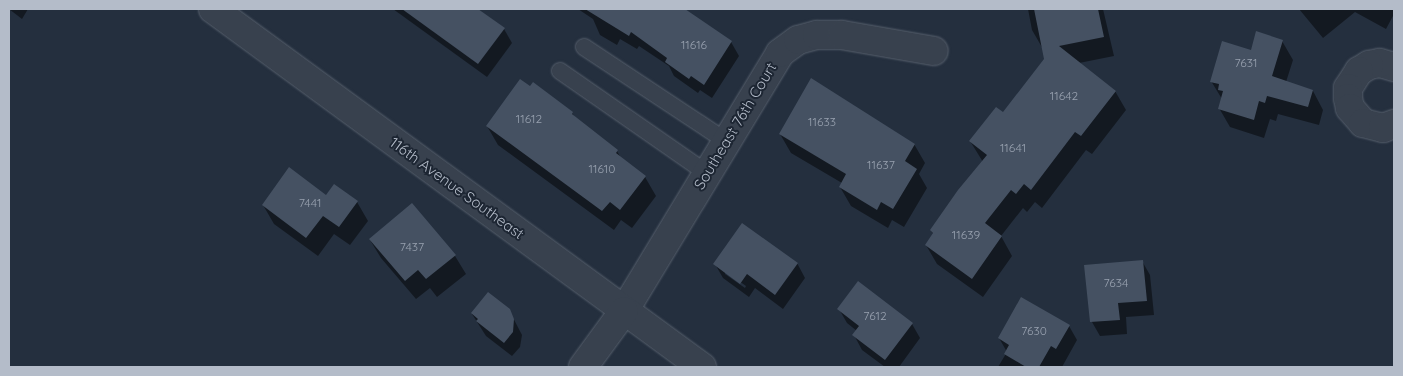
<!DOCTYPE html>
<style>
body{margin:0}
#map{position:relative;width:1403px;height:376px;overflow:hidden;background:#242f3e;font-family:Quicksand,sans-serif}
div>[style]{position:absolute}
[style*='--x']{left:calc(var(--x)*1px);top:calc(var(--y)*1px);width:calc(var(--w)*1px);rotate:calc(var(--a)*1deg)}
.shadow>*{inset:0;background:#0007}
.building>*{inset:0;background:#455162}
.roads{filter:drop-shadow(0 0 1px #565f6c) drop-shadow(0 0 1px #565f6c)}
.service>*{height:16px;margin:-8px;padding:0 8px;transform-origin:8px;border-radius:8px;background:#38414e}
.minor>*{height:28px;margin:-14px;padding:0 14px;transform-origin:14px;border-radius:14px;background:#38414e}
.tertiary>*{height:28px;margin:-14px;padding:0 14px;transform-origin:14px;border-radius:14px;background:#38414e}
span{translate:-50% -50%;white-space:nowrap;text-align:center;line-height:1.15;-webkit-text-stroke:4px #1d2633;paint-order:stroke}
.number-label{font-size:12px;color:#98a1af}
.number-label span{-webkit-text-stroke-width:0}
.street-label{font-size:15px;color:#b4bcc9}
.frame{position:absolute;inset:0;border:10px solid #b4bcc9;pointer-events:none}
</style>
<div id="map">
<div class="shadow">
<i style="clip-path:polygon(9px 9px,28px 9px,22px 19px)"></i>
<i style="clip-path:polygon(393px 9px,476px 9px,504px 29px,512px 43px,487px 77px)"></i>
<i style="clip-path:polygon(578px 9px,645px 9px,668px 22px,731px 42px,739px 56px,712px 98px,700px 90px,698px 93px,674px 76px,669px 66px,639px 46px,637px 49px,620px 39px,617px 45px,600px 35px,593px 19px)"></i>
<i style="clip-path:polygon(1028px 9px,1103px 9px,1114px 56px,1079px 63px,1115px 91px,1126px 110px,1092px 154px,1086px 150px,1042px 208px,1035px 202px,1027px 212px,1023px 208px,1001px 236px,1012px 256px,983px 297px,937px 264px,926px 245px,934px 235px,931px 231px,983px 162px,970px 141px,1003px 114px,1045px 59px,1043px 49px,1032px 30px)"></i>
<i style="clip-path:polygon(1299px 9px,1394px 9px,1394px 14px,1386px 29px,1355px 12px,1323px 38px)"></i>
<i style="clip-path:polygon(1282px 41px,1293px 60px,1286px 82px,1313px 91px,1323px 110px,1319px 125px,1278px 114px,1276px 121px,1270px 119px,1264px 138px,1230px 127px,1219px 108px,1222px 99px,1211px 81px,1252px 51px)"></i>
<i style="clip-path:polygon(572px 113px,576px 119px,617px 151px,622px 160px,645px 177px,656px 196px,632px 228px,621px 220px,614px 230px,498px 145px,487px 126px)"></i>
<i style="clip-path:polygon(780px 134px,914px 144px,925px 163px,919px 174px,927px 188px,904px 227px,892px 220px,888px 228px,851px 206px,840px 187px,842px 183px,791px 153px)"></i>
<i style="clip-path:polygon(334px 185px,357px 202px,368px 221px,350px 245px,334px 234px,318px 256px,274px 224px,263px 205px,326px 196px)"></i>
<i style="clip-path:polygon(370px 240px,455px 256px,466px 274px,437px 297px,430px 288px,416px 299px,381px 258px)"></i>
<i style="clip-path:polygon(1142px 261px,1150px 275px,1154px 315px,1126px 317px,1127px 334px,1100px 336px,1092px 322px,1086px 266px)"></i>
<i style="clip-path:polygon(evenodd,797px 263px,805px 278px,783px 309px,755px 288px,749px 297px,723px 278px,715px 264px,797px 263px,725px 271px,746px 286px,745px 288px,725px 274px,725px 271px)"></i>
<i style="clip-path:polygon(839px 309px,912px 324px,920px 338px,899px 367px,885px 367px,862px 350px,854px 335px,857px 331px,847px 323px)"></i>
<i style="clip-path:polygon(509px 310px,522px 335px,520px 347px,512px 356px,486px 336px,472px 314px)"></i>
<i style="clip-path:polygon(1069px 326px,1077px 340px,1062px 367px,998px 367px,1007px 352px,999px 338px)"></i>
</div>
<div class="building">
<i style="clip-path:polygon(402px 9px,478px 9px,505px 28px,478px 64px)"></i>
<i style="clip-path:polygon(585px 9px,685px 9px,732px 41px,704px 85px,691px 76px,689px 79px,665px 62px,667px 58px,631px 32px,629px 36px)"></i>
<i style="clip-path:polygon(1034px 9px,1098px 9px,1104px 37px,1059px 46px,1116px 91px,1081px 136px,1075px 132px,1031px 190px,1024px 184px,1016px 194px,1011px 190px,985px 223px,1002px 236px,972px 279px,925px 245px,933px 233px,930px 230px,958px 190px,987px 155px,969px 141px,996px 107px,1003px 112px,1044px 59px)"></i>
<i style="clip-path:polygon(1256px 31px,1283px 40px,1272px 76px,1313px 90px,1308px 107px,1267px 96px,1265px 103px,1259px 101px,1254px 120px,1218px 109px,1223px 91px,1218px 90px,1219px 84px,1210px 82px,1222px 41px,1251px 50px)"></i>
<i style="clip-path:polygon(811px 78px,915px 144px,905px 161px,917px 169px,893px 209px,881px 202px,877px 210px,839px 187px,846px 174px,779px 134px)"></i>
<i style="clip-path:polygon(520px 79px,530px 86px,533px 82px,573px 112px,572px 114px,618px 150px,616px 153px,646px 176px,620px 210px,610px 202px,602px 211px,486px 126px)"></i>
<i style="clip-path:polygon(289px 167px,326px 195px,334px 184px,358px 201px,339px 227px,323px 216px,306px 238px,262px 205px)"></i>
<i style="clip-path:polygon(412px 203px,456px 255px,426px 279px,418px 270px,405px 281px,369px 239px)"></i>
<i style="clip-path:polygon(742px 223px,798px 263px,775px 295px,747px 274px,740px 284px,713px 264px)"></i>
<i style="clip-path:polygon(1143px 260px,1147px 301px,1118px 303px,1120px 320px,1090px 322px,1084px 265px)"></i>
<i style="clip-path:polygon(858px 281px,913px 323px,885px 360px,852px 335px,859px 326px,837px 309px)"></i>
<i style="clip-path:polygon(488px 292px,510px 309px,514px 319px,513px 332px,504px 343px,476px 321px,478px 319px,471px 313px)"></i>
<i style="clip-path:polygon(1021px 297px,1070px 325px,1056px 349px,1051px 346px,1039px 367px,1026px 367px,1004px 354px,1009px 345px,998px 338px)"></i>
</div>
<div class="roads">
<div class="service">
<i style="--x:584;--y:47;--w:170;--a:33.5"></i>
<i style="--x:560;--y:71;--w:179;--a:34.8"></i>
</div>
<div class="minor">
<i style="--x:1394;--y:67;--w:15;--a:-164"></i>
<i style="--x:1380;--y:63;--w:11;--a:170"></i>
<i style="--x:1369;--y:65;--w:12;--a:149"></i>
<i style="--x:1359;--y:71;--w:20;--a:123"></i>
<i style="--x:1348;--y:88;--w:10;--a:90"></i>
<i style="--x:1348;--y:98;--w:10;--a:79"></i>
<i style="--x:1350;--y:108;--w:20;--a:49"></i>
<i style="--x:1363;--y:123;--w:21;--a:14"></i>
<i style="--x:1383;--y:128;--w:12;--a:-20"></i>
<i style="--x:624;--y:311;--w:301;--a:-58.8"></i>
<i style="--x:780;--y:53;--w:22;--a:-36"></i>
<i style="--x:798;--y:40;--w:20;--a:-15"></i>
<i style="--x:817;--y:35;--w:25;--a:0"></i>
<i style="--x:842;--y:35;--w:93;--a:9.9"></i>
</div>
<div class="tertiary">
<i style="--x:213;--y:9;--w:606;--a:36.21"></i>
<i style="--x:583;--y:367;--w:69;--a:-53.8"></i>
</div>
</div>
<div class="number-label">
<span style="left:694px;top:45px">11616</span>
<span style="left:1246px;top:63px">7631</span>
<span style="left:1064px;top:96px">11642</span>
<span style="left:529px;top:119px">11612</span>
<span style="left:822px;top:122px">11633</span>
<span style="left:1013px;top:148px">11641</span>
<span style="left:881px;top:165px">11637</span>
<span style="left:602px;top:169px">11610</span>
<span style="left:310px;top:203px">7441</span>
<span style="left:966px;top:235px">11639</span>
<span style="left:412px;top:247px">7437</span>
<span style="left:1116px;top:283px">7634</span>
<span style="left:875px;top:316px">7612</span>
<span style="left:1034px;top:331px">7630</span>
</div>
<div class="street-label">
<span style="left:735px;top:126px;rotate:-59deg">Southeast 76th Court</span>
<span style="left:457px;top:188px;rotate:36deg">116th Avenue Southeast</span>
</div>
<div class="frame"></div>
</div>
